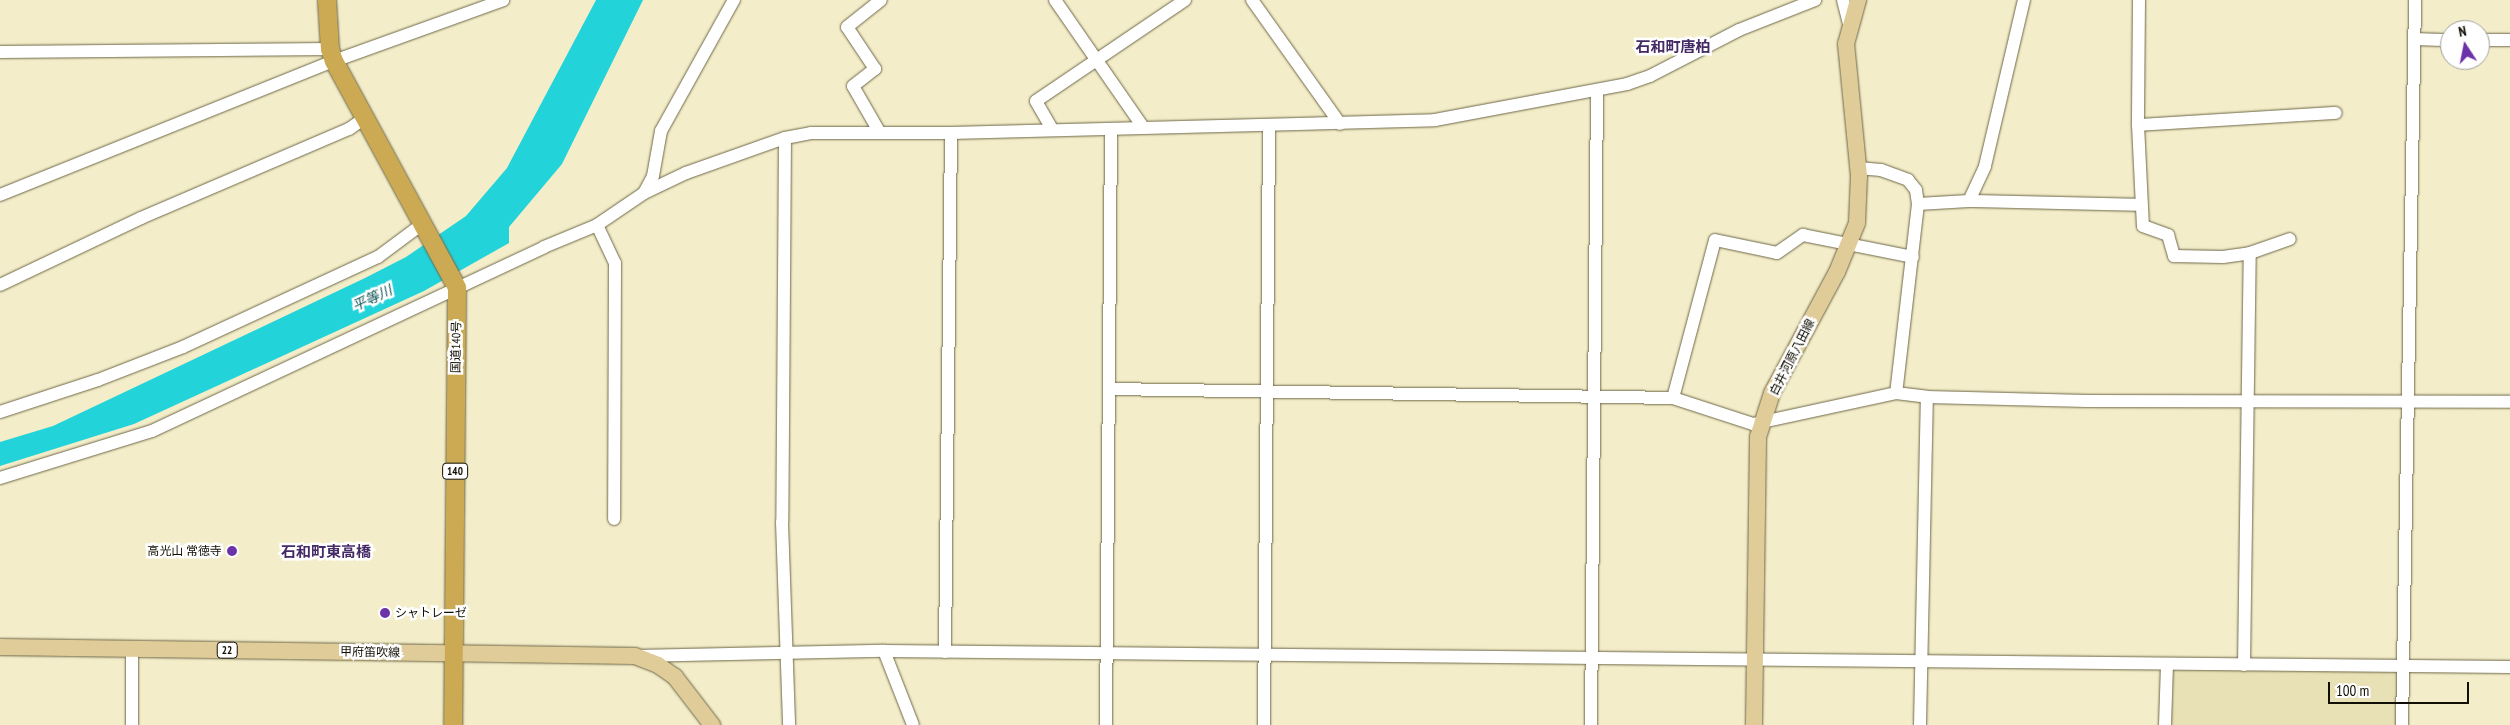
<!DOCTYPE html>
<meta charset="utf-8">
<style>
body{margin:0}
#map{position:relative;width:2510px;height:725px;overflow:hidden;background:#f3edc9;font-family:"PT Sans Narrow","Noto Sans JP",sans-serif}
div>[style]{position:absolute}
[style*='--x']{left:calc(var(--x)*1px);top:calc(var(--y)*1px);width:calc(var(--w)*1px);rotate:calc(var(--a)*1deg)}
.built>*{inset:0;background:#e9e1b6}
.water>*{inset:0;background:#22d4da}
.roads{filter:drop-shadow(0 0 1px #6e6748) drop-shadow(0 0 1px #6e6748)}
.minor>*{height:12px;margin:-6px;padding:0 6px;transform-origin:6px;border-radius:6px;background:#fff}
.major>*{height:16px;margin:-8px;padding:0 8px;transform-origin:8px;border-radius:8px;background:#e0cc98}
.highway>*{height:18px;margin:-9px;padding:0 9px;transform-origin:9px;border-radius:9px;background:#ccaa54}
.dots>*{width:14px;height:14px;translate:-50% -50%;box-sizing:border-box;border:2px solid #fff;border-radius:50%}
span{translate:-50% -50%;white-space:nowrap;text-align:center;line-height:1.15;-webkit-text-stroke:5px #fff;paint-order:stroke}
.shield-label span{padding:1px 4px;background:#fff;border:1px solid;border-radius:4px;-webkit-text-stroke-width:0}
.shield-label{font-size:11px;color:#110f04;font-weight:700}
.street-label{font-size:12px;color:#110f04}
.poi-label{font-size:12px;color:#110f04}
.right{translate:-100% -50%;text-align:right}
.left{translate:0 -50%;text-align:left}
.water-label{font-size:14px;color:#0a5154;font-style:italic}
.quarter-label{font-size:15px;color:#452b66;font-weight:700}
.north{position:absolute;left:2440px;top:20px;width:50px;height:50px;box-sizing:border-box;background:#fff;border:1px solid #a09f9b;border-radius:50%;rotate:349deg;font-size:14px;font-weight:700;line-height:20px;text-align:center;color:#110f04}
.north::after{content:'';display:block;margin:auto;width:18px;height:22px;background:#6c32a8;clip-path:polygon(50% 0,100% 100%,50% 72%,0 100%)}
.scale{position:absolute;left:2328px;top:682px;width:141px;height:22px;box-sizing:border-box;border:2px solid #110f04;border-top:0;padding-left:6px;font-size:15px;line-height:18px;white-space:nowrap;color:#110f04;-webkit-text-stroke:4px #fff;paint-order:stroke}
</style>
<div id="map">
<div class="built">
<i style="clip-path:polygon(2176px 668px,2393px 670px,2397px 674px,2397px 725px,2169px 725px,2170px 672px)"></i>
</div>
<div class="water">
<i style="clip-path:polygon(596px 0,643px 0,562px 164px,509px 227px,509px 243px,424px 291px,134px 424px,0 466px,0 442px,53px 426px,365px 278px,406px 257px,466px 216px,507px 168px)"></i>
</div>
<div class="roads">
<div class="minor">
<i style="--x:1055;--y:0;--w:155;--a:55.3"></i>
<i style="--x:1252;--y:0;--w:152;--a:54.6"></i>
<i style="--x:1843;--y:0;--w:25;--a:76"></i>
<i style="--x:2139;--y:0;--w:125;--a:90.5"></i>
<i style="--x:2138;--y:125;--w:101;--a:87.2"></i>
<i style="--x:2143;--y:226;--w:27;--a:20"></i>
<i style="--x:2168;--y:235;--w:22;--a:74"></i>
<i style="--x:2174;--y:256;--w:49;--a:1.2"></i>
<i style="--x:2223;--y:257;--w:27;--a:-8"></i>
<i style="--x:2250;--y:253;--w:42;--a:-19.3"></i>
<i style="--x:2414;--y:39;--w:36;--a:2"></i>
<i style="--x:2480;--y:40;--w:30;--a:0"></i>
<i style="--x:0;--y:52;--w:330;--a:-0.5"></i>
<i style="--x:2138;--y:125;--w:198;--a:-3.5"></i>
<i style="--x:1052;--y:129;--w:32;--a:-120"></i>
<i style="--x:1036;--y:101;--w:180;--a:-34.1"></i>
<i style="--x:880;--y:133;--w:54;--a:-119.9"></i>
<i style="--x:853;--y:86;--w:28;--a:-38"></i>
<i style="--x:875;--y:69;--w:50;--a:-123.7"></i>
<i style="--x:847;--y:27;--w:43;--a:-38.5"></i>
<i style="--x:785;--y:138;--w:384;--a:90.4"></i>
<i style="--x:782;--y:522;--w:203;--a:88"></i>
<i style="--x:1858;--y:168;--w:23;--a:5"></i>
<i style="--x:1881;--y:170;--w:29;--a:20"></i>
<i style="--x:1908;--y:180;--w:13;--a:51"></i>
<i style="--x:1916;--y:190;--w:14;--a:82"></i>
<i style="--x:1918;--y:204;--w:190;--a:96.6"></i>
<i style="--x:644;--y:193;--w:19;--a:-62"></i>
<i style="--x:653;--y:176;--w:46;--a:-79.9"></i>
<i style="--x:661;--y:131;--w:150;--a:-60.9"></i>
<i style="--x:0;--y:195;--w:360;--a:-21.9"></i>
<i style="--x:334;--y:61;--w:180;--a:-19.8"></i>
<i style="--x:1969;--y:201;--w:38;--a:-65"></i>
<i style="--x:1985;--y:166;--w:171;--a:-76.8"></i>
<i style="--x:1918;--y:204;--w:51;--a:-3.4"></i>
<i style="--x:1969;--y:201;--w:171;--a:1.3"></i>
<i style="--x:597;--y:225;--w:42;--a:64.7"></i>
<i style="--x:615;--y:263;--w:256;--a:90.2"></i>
<i style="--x:0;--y:285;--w:156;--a:-25.4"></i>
<i style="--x:141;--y:218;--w:226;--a:-23.2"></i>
<i style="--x:349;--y:129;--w:19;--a:-35"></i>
<i style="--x:1109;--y:389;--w:564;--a:0.91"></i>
<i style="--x:1673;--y:398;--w:84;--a:18"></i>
<i style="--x:1753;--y:424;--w:146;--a:-12.2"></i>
<i style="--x:1896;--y:393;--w:31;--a:7"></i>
<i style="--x:1927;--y:397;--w:160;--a:1.4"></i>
<i style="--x:2087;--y:401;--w:423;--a:0.1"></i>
<i style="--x:1673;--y:398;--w:163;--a:-75.1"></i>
<i style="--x:1715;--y:240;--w:63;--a:11.8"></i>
<i style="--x:1777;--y:253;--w:32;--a:-35"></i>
<i style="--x:1803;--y:235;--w:112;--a:11.3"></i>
<i style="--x:0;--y:412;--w:103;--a:-18.1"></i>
<i style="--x:98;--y:380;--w:91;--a:-21.2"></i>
<i style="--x:183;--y:347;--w:215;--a:-24.8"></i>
<i style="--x:378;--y:257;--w:54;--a:-36.7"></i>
<i style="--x:0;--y:478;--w:159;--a:-17.2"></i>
<i style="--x:152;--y:431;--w:433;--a:-25.1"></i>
<i style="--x:544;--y:247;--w:57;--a:-22.5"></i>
<i style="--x:597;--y:225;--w:57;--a:-34.2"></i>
<i style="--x:644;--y:193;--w:47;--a:-25.5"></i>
<i style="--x:686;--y:173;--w:105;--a:-19.5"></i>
<i style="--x:785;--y:138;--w:26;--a:-11"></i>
<i style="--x:811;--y:133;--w:140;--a:0"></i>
<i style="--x:951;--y:133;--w:484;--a:-1.5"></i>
<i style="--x:1435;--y:120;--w:195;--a:-10.6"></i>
<i style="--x:1627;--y:84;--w:24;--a:-19"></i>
<i style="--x:1650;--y:76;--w:100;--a:-27.3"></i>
<i style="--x:1739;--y:30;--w:82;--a:-21.5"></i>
<i style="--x:884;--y:651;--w:79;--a:68.6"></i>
<i style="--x:945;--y:652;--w:519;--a:-89.34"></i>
<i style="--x:635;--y:656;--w:249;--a:-1.2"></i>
<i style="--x:884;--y:651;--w:1626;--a:0.56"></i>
<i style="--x:2244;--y:665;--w:412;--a:-89.2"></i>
<i style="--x:132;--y:725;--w:76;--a:-90"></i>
<i style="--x:1106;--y:725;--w:596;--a:-89.52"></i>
<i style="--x:1264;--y:725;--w:600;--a:-89.52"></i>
<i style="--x:1591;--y:725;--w:634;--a:-89.46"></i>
<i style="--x:1920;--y:725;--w:328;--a:-88.8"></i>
<i style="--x:2165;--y:725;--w:60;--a:-88.1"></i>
<i style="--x:2402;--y:725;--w:725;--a:-88.97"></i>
</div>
<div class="major">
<i style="--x:0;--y:647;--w:635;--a:0.81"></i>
<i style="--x:635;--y:656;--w:25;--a:21"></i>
<i style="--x:658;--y:665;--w:21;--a:35"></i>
<i style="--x:675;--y:677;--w:61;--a:52.4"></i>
<i style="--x:1754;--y:725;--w:288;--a:-89.2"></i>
<i style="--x:1758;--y:437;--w:46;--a:-72.3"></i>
<i style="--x:1772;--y:393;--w:137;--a:-61.8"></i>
<i style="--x:1837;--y:272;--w:53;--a:-67.8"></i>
<i style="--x:1857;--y:223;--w:47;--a:-87.6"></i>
<i style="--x:1859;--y:176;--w:133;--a:-95.6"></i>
<i style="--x:1846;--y:44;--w:46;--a:-74.7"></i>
</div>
<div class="highway">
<i style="--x:327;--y:0;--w:49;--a:86.5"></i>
<i style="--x:330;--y:49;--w:13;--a:72"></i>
<i style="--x:334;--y:61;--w:258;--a:61.5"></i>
<i style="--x:457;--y:288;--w:437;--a:90.5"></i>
</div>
</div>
<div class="dots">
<i style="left:232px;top:551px;background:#6c32a8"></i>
<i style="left:385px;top:613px;background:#6c32a8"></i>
</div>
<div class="shield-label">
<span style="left:455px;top:471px">140</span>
<span style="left:227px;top:650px">22</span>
</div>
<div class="street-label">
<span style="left:456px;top:347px;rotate:-89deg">国道140号</span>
<span style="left:1792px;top:357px;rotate:-63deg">白井河原八田線</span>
<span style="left:370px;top:652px;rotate:1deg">甲府笛吹線</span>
</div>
<div class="poi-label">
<span class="right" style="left:222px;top:551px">高光山 常徳寺</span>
<span class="left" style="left:395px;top:613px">シャトレーゼ</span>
</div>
<div class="water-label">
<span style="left:372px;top:298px;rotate:-25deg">平等川</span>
</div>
<div class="quarter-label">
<span style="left:1673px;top:47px">石和町唐柏</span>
<span style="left:326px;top:552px">石和町東高橋</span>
</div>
<div class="north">N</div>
<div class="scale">100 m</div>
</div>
